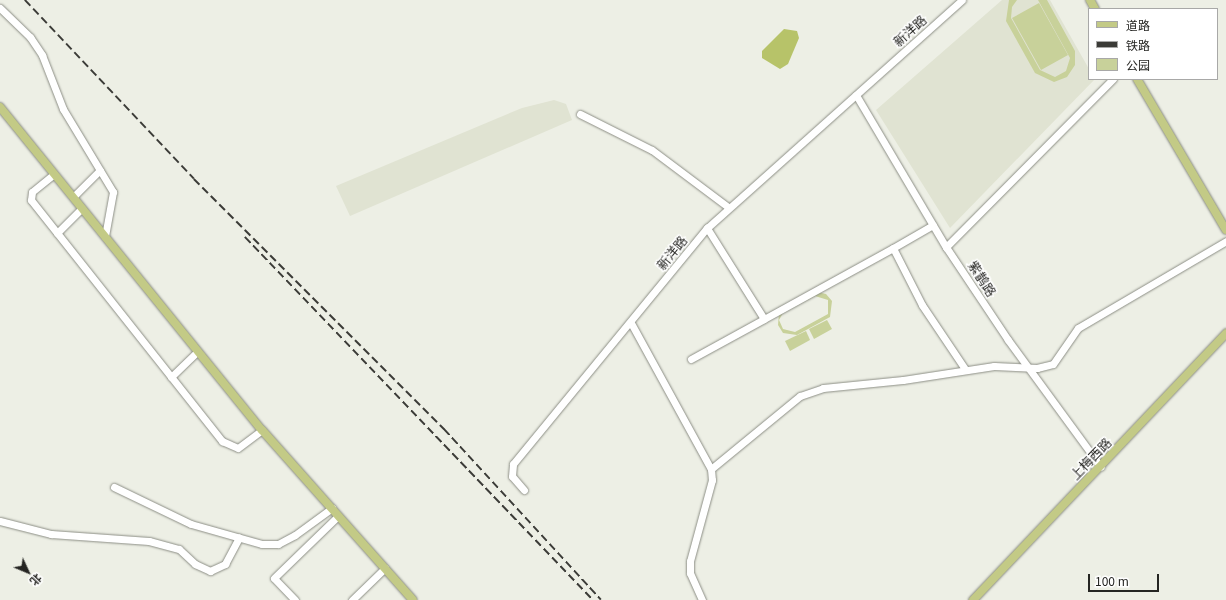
<!DOCTYPE html>
<meta charset="utf-8">
<style>
body{margin:0}
#map{position:relative;width:1226px;height:600px;overflow:hidden;background:#edefe5;font-family:Georgia,"Noto Sans SC",serif}
div>[style]{position:absolute}
[style*='--x']{left:calc(var(--x)*1px);top:calc(var(--y)*1px);width:calc(var(--w)*1px);rotate:calc(var(--a)*1deg)}
.built>*{inset:0;background:#e0e3d2}
.green>*{inset:0;background:#c8d19a}
.water>*{inset:0;background:#b7c369}
.roads{filter:drop-shadow(0 0 1px #8c8e85) drop-shadow(0 0 1px #8c8e85)}
.minor>*{height:7px;margin:-3.5px;padding:0 3.5px;transform-origin:3.5px;border-radius:3.5px;background:#fff}
.major>*{height:8px;margin:-4px;padding:0 4px;transform-origin:4px;border-radius:4px;background:#c3ca86}
.rail>*{height:1.5px;margin-top:-0.75px;transform-origin:0;background:repeating-linear-gradient(90deg,#3b3b37 0 8px,transparent 0 12px)}
span{translate:-50% -50%;white-space:nowrap;text-align:center;line-height:1.15;-webkit-text-stroke:3px #fff;paint-order:stroke}
.street-label{font-size:13px;color:#252522}
.legend{position:absolute;left:1088px;top:8px;width:130px;height:72px;box-sizing:border-box;background:#fff;border:1px solid #a8a8a7;margin:0;padding:5px 7px;list-style:none;font-size:12px;color:#252522}
.legend li{display:flex;align-items:center;gap:8px;height:20px}
.legend b{width:20px;border:1px solid #a8a8a7}
.north{position:absolute;left:8px;top:552px;width:40px;height:40px;-webkit-text-stroke:3px #fff;paint-order:stroke;rotate:134deg;font-size:11px;font-weight:700;line-height:16px;text-align:center;color:#252522}
.north::after{content:'';display:block;margin:auto;width:14px;height:18px;background:#252522;clip-path:polygon(50% 0,100% 100%,50% 72%,0 100%)}
.scale{position:absolute;left:1088px;top:574px;width:71px;height:18px;box-sizing:border-box;border:2px solid #252522;border-top:0;padding-left:5px;font-size:12px;line-height:14px;white-space:nowrap;color:#252522;-webkit-text-stroke:3px #fff;paint-order:stroke}
</style>
<div id="map">
<div class="built">
<i style="clip-path:polygon(1002px 0,1050px 0,1089px 69px,1089px 79px,1095px 79px,950px 228px,876px 110px)"></i>
<i style="clip-path:polygon(554px 100px,566px 104px,572px 120px,350px 216px,336px 186px,522px 108px)"></i>
</div>
<div class="green">
<i style="clip-path:polygon(1009px 0,1017px 0,1012px 7px,1011px 18px,1040px 70px,1055px 77px,1066px 71px,1070px 58px,1038px 0,1047px 0,1075px 51px,1075px 65px,1067px 77px,1054px 82px,1035px 73px,1006px 21px)"></i>
<i style="clip-path:polygon(1039px 3px,1068px 55px,1041px 70px,1012px 18px)"></i>
<i style="clip-path:polygon(evenodd,817px 292px,826px 294px,832px 301px,830px 317px,797px 335px,783px 333px,778px 325px,779px 313px,817px 292px,815px 296px,828px 300px,828px 314px,795px 332px,783px 329px,779px 320px,783px 313px,815px 296px)"></i>
<i style="clip-path:polygon(827px 320px,832px 329px,814px 339px,809px 329px)"></i>
<i style="clip-path:polygon(806px 331px,810px 340px,790px 351px,785px 341px)"></i>
</div>
<div class="water">
<i style="clip-path:polygon(784px 29px,797px 31px,799px 38px,788px 64px,780px 69px,762px 58px,762px 51px)"></i>
</div>
<div class="roads">
<div class="minor">
<i style="--x:0;--y:8;--w:42;--a:44"></i>
<i style="--x:30;--y:37;--w:22;--a:56"></i>
<i style="--x:42;--y:55;--w:58;--a:68.7"></i>
<i style="--x:63;--y:109;--w:97;--a:58.9"></i>
<i style="--x:113;--y:192;--w:45;--a:100.3"></i>
<i style="--x:856;--y:95;--w:177;--a:59.4"></i>
<i style="--x:946;--y:247;--w:112;--a:56.3"></i>
<i style="--x:1008;--y:340;--w:157;--a:53.8"></i>
<i style="--x:580;--y:114;--w:80;--a:26.6"></i>
<i style="--x:652;--y:150;--w:95;--a:36.9"></i>
<i style="--x:54;--y:174;--w:28;--a:141"></i>
<i style="--x:32;--y:192;--w:8;--a:97"></i>
<i style="--x:31;--y:200;--w:308;--a:51.6"></i>
<i style="--x:222;--y:441;--w:17;--a:24"></i>
<i style="--x:238;--y:448;--w:30;--a:-37"></i>
<i style="--x:73;--y:197;--w:38;--a:-45"></i>
<i style="--x:707;--y:228;--w:107;--a:57.9"></i>
<i style="--x:764;--y:319;--w:147;--a:-28.8"></i>
<i style="--x:893;--y:248;--w:64;--a:63"></i>
<i style="--x:922;--y:305;--w:77;--a:56.1"></i>
<i style="--x:57;--y:233;--w:35;--a:-45"></i>
<i style="--x:946;--y:247;--w:237;--a:-45.2"></i>
<i style="--x:893;--y:248;--w:46;--a:-29.9"></i>
<i style="--x:631;--y:323;--w:166;--a:61.3"></i>
<i style="--x:711;--y:469;--w:11;--a:85"></i>
<i style="--x:712;--y:480;--w:84;--a:105.2"></i>
<i style="--x:690;--y:561;--w:12;--a:90"></i>
<i style="--x:690;--y:573;--w:30;--a:66"></i>
<i style="--x:691;--y:359;--w:83;--a:-28.7"></i>
<i style="--x:171;--y:377;--w:37;--a:-44"></i>
<i style="--x:711;--y:469;--w:115;--a:-39.4"></i>
<i style="--x:800;--y:396;--w:24;--a:-19"></i>
<i style="--x:823;--y:388;--w:80;--a:-5.7"></i>
<i style="--x:903;--y:380;--w:92;--a:-8.7"></i>
<i style="--x:994;--y:366;--w:43;--a:2.7"></i>
<i style="--x:1037;--y:368;--w:16;--a:-14"></i>
<i style="--x:1053;--y:364;--w:44;--a:-55.2"></i>
<i style="--x:1078;--y:328;--w:172;--a:-30.4"></i>
<i style="--x:114;--y:487;--w:85;--a:25.7"></i>
<i style="--x:191;--y:524;--w:74;--a:15.7"></i>
<i style="--x:262;--y:544;--w:16;--a:0"></i>
<i style="--x:278;--y:544;--w:19;--a:-28"></i>
<i style="--x:295;--y:535;--w:46;--a:-36.1"></i>
<i style="--x:524;--y:490;--w:18;--a:-131"></i>
<i style="--x:512;--y:476;--w:12;--a:-85"></i>
<i style="--x:513;--y:464;--w:306;--a:-50.6"></i>
<i style="--x:707;--y:228;--w:342;--a:-41.8"></i>
<i style="--x:0;--y:521;--w:53;--a:14.3"></i>
<i style="--x:51;--y:534;--w:98;--a:4.1"></i>
<i style="--x:149;--y:541;--w:31;--a:15"></i>
<i style="--x:179;--y:549;--w:22;--a:43"></i>
<i style="--x:195;--y:564;--w:17;--a:25"></i>
<i style="--x:210;--y:571;--w:17;--a:-25"></i>
<i style="--x:225;--y:564;--w:30;--a:-62"></i>
<i style="--x:295;--y:600;--w:30;--a:-134"></i>
<i style="--x:274;--y:578;--w:89;--a:-44.1"></i>
<i style="--x:352;--y:600;--w:46;--a:-44.1"></i>
</div>
<div class="major">
<i style="--x:1090;--y:0;--w:10;--a:61"></i>
<i style="--x:1137;--y:79;--w:175;--a:59.5"></i>
<i style="--x:0;--y:107;--w:416;--a:51"></i>
<i style="--x:262;--y:430;--w:227;--a:48.4"></i>
<i style="--x:973;--y:600;--w:368;--a:-46.5"></i>
</div>
</div>
<div class="rail">
<i style="--x:25;--y:0;--w:246;--a:46.6"></i>
<i style="--x:194;--y:179;--w:354;--a:45"></i>
<i style="--x:444;--y:429;--w:232;--a:47.4"></i>
<i style="--x:245;--y:237;--w:503;--a:46.21"></i>
</div>
<div class="street-label">
<span style="left:910px;top:31px;rotate:-42deg">新洋路</span>
<span style="left:672px;top:253px;rotate:-51deg">新洋路</span>
<span style="left:982px;top:279px;rotate:57deg">紫鹊路</span>
<span style="left:1091px;top:459px;rotate:-46deg">上梅西路</span>
</div>
<ul class="legend">
<li><b style="height:5px;background:#c3ca86"></b>道路</li>
<li><b style="height:5px;background:#3b3b37"></b>铁路</li>
<li><b style="height:11px;background:#c8d19a"></b>公园</li>
</ul>
<div class="north">北</div>
<div class="scale">100 m</div>
</div>
